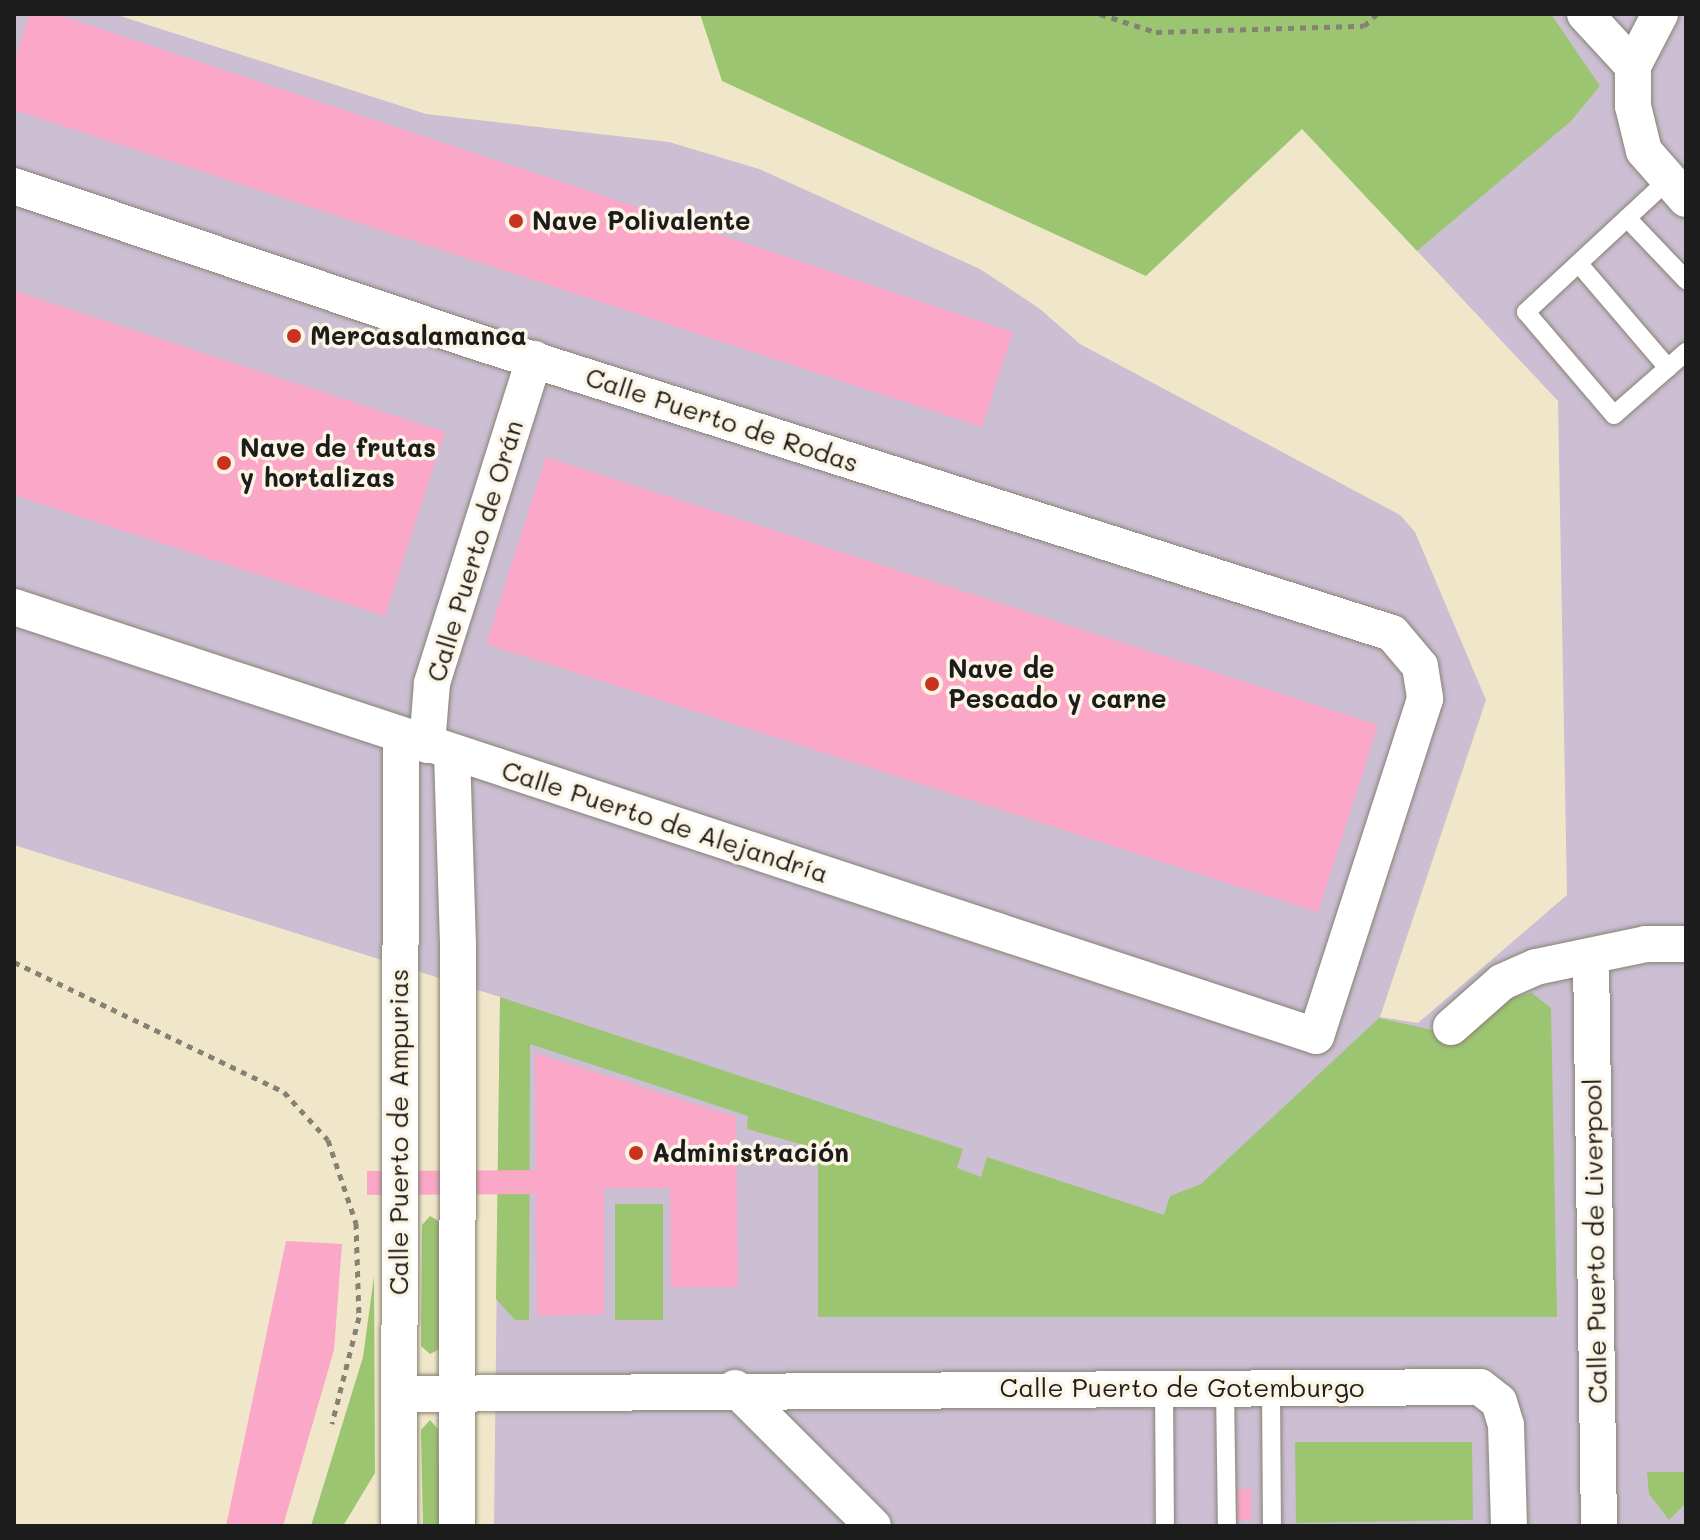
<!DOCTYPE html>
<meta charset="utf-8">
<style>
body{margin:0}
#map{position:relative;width:1700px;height:1540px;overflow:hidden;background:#f0e7ca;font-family:Mali,sans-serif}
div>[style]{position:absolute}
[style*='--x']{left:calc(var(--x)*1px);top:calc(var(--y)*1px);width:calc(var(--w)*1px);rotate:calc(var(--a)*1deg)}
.industrial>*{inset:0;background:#ccbed3}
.green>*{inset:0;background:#9cc571}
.building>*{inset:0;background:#fba7c7}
.path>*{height:5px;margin-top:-2.5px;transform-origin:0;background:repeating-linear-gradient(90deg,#868273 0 6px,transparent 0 12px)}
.roads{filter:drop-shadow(0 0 2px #868273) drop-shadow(0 0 2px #868273)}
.service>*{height:18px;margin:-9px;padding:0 9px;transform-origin:9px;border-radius:9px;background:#fff}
.minor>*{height:36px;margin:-18px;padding:0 18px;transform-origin:18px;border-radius:18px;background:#fff}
.dots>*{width:22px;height:22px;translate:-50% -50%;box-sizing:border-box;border:4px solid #fcf5e5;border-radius:50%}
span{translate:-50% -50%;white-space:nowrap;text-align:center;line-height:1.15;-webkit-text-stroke:7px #fcf5e5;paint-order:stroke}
.poi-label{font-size:26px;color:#1c1c1c;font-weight:700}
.left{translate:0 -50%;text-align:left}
.street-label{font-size:26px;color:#1c1c1c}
.frame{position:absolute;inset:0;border:16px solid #1c1c1c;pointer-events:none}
</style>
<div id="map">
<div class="industrial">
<i style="clip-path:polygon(14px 14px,114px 14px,426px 114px,669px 142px,759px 169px,980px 269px,1040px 309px,1080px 344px,1400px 515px,1415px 532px,1486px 700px,1380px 1017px,1418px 1023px,1567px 895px,1558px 401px,1302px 128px,1424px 14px,1686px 14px,1686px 1526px,494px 1526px,500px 997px,14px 845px)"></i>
</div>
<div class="green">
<i style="clip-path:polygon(700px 14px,1551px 14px,1600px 86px,1571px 121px,1417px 251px,1302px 129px,1146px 276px,722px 81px)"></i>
<i style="clip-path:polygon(1532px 993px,1551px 1008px,1557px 1317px,818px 1317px,818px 1149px,747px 1129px,748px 1116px,530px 1044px,529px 1320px,515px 1320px,496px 1299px,500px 997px,963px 1149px,957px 1168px,981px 1177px,987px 1157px,1164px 1215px,1170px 1196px,1201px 1184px,1379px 1018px,1467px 1038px,1511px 998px)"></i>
<i style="clip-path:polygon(615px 1204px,663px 1204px,663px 1320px,615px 1320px)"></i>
<i style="clip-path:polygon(430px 1216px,440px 1222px,440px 1349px,430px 1354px,421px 1346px,422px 1225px)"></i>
<i style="clip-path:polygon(374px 1276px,375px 1473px,343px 1526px,311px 1526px,363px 1357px)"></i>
<i style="clip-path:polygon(430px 1420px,438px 1429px,440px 1526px,423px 1526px,421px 1430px)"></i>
<i style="clip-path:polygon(1295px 1442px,1472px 1442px,1473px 1520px,1296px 1523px)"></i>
<i style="clip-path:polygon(1647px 1472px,1686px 1472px,1686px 1503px,1669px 1520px,1649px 1494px)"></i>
</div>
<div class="building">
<i style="clip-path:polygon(30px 14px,55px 14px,1013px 332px,982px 427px,14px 110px,14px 62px)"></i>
<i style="clip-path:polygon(14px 291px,445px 432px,385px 616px,14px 495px)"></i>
<i style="clip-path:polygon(546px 457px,1378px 725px,1318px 912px,486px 644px)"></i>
<i style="clip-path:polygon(535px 1053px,736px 1117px,738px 1287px,671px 1287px,670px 1188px,604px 1188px,604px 1314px,537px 1316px,536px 1194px,367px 1195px,367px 1171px,536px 1170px)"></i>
<i style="clip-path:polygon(286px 1241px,342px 1244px,334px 1350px,283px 1526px,226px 1526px)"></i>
<i style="clip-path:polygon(1238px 1489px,1251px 1489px,1251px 1520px,1238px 1520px)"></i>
</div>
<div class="path">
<i style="--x:1100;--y:14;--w:59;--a:17.8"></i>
<i style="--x:1156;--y:32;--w:208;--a:-1.7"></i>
<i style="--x:1364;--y:26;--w:18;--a:-43"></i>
<i style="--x:14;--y:962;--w:300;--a:25.7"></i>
<i style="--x:284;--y:1092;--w:65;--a:47.5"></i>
<i style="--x:328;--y:1140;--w:88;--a:71.4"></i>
<i style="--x:356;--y:1223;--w:94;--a:88.2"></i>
<i style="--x:359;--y:1317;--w:110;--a:104.2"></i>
</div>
<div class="roads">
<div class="service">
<i style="--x:1668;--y:180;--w:194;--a:137.1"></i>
<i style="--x:1526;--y:312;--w:135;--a:49.5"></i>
<i style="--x:1614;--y:415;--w:96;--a:-41.2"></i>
<i style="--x:1627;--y:218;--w:86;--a:46.4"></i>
<i style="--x:1579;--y:264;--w:137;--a:49.4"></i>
<i style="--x:1164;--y:1388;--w:138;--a:89.6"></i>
<i style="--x:1225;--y:1388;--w:138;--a:89.2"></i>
<i style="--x:1271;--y:1388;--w:138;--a:89.6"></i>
</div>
<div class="minor">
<i style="--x:1585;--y:14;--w:71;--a:47.3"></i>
<i style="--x:1633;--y:66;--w:40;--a:90"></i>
<i style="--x:1633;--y:106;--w:46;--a:76.3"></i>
<i style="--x:1644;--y:151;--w:64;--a:48.8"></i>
<i style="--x:1633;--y:66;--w:59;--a:-62.6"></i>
<i style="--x:14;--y:186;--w:482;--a:18.6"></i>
<i style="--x:471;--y:340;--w:966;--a:17.65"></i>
<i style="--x:1392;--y:633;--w:43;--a:49.7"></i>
<i style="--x:1420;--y:666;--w:33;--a:81"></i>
<i style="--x:1425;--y:699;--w:354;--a:107.9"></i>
<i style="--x:1316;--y:1036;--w:1371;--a:-161.76"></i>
<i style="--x:427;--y:745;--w:62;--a:-85.4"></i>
<i style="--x:432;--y:683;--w:340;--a:-72.5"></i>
<i style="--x:452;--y:753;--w:193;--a:88.2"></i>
<i style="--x:458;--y:946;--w:580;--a:90.1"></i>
<i style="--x:1591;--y:956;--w:570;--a:89.2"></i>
<i style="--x:1451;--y:1027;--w:68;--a:-41.4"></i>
<i style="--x:1502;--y:982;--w:37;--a:-24"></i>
<i style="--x:1536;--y:967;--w:112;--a:-11.8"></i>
<i style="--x:1646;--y:944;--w:40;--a:0"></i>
<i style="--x:735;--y:1388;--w:195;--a:45"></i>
<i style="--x:400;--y:1394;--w:1080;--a:-0.37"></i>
<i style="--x:1480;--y:1387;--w:24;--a:38"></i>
<i style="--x:1499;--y:1402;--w:24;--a:73"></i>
<i style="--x:1506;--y:1425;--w:101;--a:88.3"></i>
<i style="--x:399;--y:1526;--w:788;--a:-89.85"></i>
</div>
</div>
<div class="dots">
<i style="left:516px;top:221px;background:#c8321e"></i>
<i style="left:294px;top:336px;background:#c8321e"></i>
<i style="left:224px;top:463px;background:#c8321e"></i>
<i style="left:932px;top:684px;background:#c8321e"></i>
<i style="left:636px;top:1153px;background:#c8321e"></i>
</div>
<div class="poi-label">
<span class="left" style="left:532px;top:221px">Nave Polivalente</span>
<span class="left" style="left:310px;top:336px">Mercasalamanca</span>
<span class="left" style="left:240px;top:463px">Nave de frutas<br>y hortalizas</span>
<span class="left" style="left:948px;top:684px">Nave de<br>Pescado y carne</span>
<span class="left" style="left:652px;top:1153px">Administración</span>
</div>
<div class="street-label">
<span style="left:722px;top:420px;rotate:18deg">Calle Puerto de Rodas</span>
<span style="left:475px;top:551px;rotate:-73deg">Calle Puerto de Orán</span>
<span style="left:665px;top:822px;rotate:18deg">Calle Puerto de Alejandría</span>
<span style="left:399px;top:1132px;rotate:-90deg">Calle Puerto de Ampurias</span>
<span style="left:1595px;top:1241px;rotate:-91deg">Calle Puerto de Liverpool</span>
<span style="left:1182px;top:1388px">Calle Puerto de Gotemburgo</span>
</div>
<div class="frame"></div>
</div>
